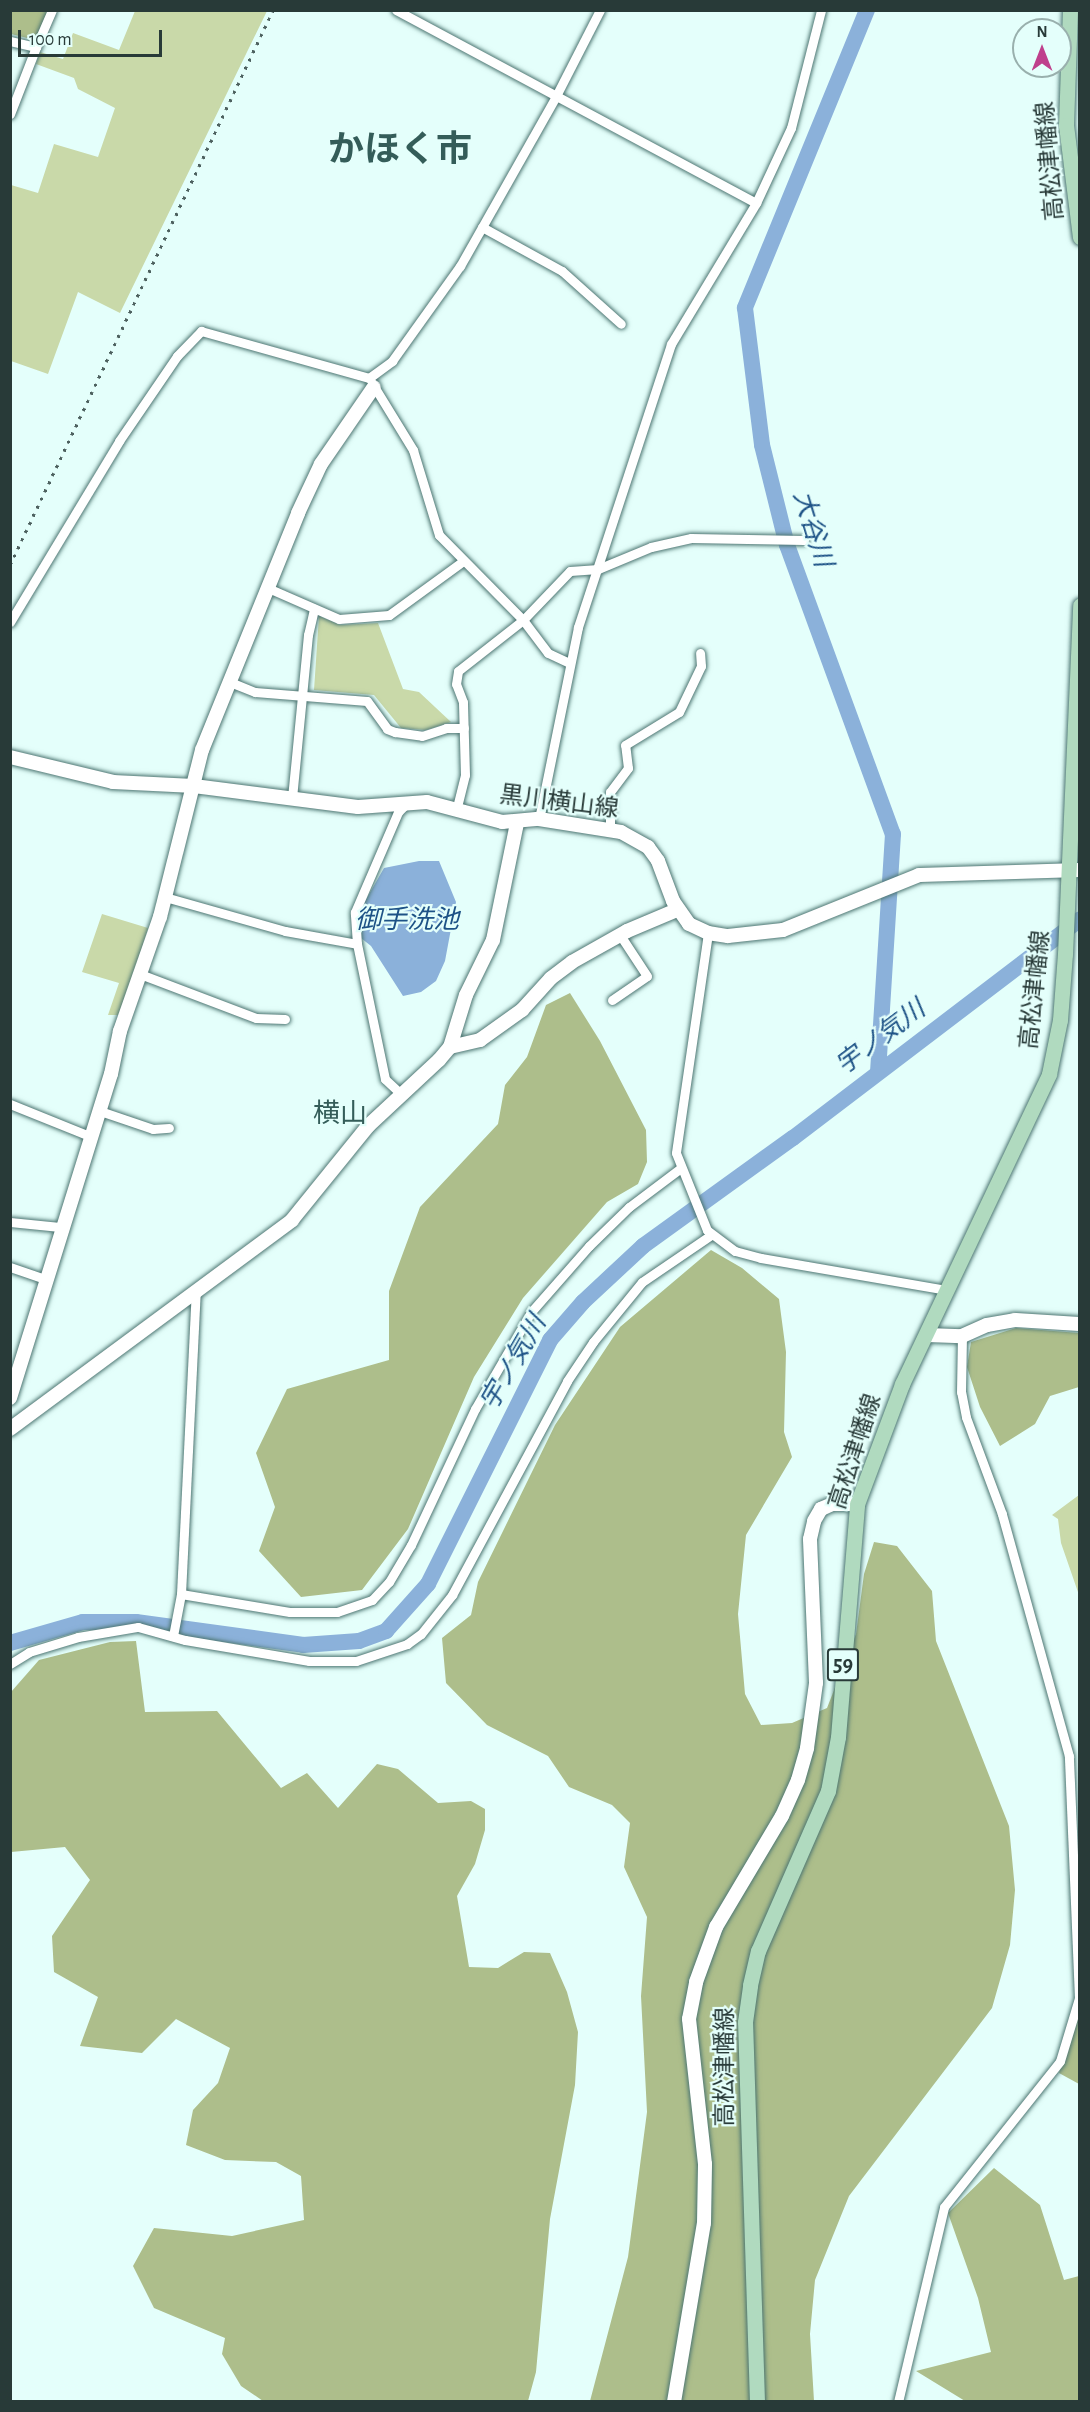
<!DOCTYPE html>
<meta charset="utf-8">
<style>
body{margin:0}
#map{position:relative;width:1090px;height:2412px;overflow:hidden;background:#e4fffb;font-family:"Alegreya Sans","Noto Sans JP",sans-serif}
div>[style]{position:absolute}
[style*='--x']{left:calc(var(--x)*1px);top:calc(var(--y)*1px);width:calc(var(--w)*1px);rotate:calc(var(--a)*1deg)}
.green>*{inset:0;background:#c9d9a9}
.forest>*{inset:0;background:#adbe8b}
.water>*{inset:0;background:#8bb1da}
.river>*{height:16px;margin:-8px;padding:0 8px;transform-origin:8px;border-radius:8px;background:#8bb1da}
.roads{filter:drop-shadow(0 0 2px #4d7672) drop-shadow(0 0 2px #4d7672)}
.street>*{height:9px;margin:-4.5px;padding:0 4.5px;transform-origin:4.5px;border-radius:4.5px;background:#fff}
.secondary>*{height:14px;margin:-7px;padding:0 7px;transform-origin:7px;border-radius:7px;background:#fff}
.primary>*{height:15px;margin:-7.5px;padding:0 7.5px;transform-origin:7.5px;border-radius:7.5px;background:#b0dabf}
.rail>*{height:3px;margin-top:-1.5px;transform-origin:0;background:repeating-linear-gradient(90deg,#4d615f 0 3px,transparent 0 9px)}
span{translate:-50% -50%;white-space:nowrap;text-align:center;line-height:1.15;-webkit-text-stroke:4.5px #e4fffb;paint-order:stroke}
.shield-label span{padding:2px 4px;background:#e4fffb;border:2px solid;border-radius:4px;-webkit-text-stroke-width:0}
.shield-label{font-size:22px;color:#283a38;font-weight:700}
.street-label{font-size:24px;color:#283a38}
.water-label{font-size:26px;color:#1d5286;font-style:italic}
.quarter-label{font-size:27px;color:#345d59}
.town-label{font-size:36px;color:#345d59;font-weight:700}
.frame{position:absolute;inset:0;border:12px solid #283a38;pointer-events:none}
.north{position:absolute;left:1012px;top:18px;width:60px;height:60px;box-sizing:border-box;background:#e4fffb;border:2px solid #99b0ad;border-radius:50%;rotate:0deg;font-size:16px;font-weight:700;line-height:24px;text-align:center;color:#283a38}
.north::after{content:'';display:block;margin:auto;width:21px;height:27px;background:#bf408c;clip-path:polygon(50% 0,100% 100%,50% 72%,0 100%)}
.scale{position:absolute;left:18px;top:30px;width:144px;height:27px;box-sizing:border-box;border:3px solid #283a38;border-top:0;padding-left:8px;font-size:18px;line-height:21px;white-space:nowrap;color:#283a38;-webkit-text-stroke:4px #e4fffb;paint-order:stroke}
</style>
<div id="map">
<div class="green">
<i style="clip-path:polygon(135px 11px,267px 11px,120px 313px,78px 292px,48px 374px,11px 361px,11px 185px,38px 193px,54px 144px,98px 157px,115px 108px,78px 89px,74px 78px,36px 64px,40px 52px,63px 59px,73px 33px,119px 50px)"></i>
<i style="clip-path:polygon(319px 616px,340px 625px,378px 623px,403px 689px,419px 692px,451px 722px,426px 730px,401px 728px,374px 695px,314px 690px)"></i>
<i style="clip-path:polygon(102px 914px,148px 928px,122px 1015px,108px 1015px,119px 983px,82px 972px)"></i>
<i style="clip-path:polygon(1079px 1495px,1079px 1595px,1061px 1543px,1058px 1519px,1052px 1515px)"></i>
</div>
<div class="forest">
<i style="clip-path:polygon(11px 11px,48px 11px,35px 40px,11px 34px)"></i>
<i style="clip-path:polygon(570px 993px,600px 1041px,646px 1130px,647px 1162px,638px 1184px,607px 1202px,523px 1298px,474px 1377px,408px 1529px,362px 1590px,301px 1597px,259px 1551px,275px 1507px,256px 1453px,287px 1389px,389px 1360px,389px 1291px,420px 1207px,498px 1124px,505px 1085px,527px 1057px,546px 1005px)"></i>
<i style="clip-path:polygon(711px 1250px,742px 1268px,779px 1299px,786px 1352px,784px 1432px,792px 1457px,746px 1535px,738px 1614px,745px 1694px,761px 1725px,792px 1723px,827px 1708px,856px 1634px,864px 1574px,874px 1542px,897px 1546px,932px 1591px,936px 1641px,1009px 1826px,1015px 1890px,1010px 1945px,992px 2008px,849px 2196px,815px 2280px,810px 2334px,814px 2401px,590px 2401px,628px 2257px,647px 2112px,641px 1996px,647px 1917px,624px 1867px,630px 1823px,612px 1805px,569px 1787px,548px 1756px,487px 1725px,446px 1683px,442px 1638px,471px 1615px,478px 1582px,555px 1425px,620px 1327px)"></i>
<i style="clip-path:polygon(1016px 1328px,1079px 1333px,1079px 1387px,1050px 1396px,1035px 1424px,1000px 1446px,980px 1407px,967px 1367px,971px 1342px)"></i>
<i style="clip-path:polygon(136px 1641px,145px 1712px,217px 1711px,281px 1788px,307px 1773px,338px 1808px,377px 1764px,398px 1769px,438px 1803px,471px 1801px,485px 1809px,485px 1830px,475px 1864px,457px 1896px,469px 1967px,498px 1968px,524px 1952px,550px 1953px,567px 1992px,578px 2032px,575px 2085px,550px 2219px,536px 2372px,528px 2401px,263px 2401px,241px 2386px,222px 2354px,225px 2338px,154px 2308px,133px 2266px,154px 2228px,232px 2236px,304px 2220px,301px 2176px,276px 2162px,225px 2160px,186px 2145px,193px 2110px,218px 2083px,230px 2048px,176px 2019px,142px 2053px,80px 2046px,98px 1997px,54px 1972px,52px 1936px,90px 1880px,65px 1847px,11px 1852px,11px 1692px,39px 1660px,110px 1642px)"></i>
<i style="clip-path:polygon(1079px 2008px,1079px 2084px,1059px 2073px)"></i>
<i style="clip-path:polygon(994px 2168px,1040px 2205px,1064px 2280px,1079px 2276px,1079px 2401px,965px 2401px,916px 2371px,991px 2352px,978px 2298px,948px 2213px)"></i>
</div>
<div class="water">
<i style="clip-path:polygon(419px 861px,439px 861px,456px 902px,445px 961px,436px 981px,421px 992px,403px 996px,371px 946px,361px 938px,364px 903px,384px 868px)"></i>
</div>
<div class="river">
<i style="--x:867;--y:10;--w:322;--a:112.3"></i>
<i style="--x:745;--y:308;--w:138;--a:82.9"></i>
<i style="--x:762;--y:445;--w:103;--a:76"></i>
<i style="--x:787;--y:545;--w:308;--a:69.9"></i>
<i style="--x:893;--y:834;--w:238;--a:93.6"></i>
<i style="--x:10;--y:1643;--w:76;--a:-16"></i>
<i style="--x:83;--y:1622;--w:53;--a:0"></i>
<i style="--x:136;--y:1622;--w:169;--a:7.8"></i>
<i style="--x:303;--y:1645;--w:56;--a:-4.1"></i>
<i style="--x:359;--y:1641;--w:29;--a:-20"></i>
<i style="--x:386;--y:1631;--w:63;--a:-48.2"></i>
<i style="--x:428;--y:1584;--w:273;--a:-63.4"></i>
<i style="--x:550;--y:1340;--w:50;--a:-49"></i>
<i style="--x:583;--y:1302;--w:82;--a:-43"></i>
<i style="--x:643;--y:1246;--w:185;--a:-35.8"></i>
<i style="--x:793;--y:1138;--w:361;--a:-37.3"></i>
</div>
<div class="roads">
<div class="street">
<i style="--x:396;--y:10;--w:408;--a:28.2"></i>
<i style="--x:756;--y:203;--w:83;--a:-65"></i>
<i style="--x:791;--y:128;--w:122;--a:-75.7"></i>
<i style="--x:10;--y:41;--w:27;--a:13"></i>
<i style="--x:36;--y:47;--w:72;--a:111.2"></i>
<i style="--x:36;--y:47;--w:40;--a:-66.6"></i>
<i style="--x:482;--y:227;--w:91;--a:28.8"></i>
<i style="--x:562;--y:271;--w:79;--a:41.9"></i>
<i style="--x:372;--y:383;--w:79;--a:58.5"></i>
<i style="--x:413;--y:450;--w:89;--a:73"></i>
<i style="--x:439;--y:535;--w:120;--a:45.3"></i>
<i style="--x:523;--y:620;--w:68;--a:-46.2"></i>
<i style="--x:570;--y:571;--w:28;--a:-4"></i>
<i style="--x:598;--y:569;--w:57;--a:-22.5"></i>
<i style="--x:651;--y:547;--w:41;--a:-12.7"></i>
<i style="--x:691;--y:538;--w:113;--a:1"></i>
<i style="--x:268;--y:588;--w:77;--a:23.6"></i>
<i style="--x:339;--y:619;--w:50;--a:-4.6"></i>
<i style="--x:389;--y:615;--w:92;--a:-36.1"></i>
<i style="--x:10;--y:622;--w:211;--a:-58.9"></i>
<i style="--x:119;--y:441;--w:103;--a:-55.7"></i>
<i style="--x:177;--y:356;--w:35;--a:-46"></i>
<i style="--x:201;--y:331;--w:174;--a:15.6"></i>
<i style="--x:369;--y:378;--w:29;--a:-36"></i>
<i style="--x:392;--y:361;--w:117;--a:-54.4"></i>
<i style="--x:460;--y:266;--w:195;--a:-60.5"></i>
<i style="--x:556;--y:96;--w:97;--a:-62.9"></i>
<i style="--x:230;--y:682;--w:27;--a:22"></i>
<i style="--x:255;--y:692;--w:112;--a:4.6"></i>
<i style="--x:367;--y:701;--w:34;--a:54"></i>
<i style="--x:387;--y:729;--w:9;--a:21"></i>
<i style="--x:395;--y:732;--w:27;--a:8"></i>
<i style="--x:422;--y:736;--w:25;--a:-18"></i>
<i style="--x:446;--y:728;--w:18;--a:0"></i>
<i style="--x:292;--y:798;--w:164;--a:-84.4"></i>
<i style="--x:308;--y:635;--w:27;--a:-77"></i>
<i style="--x:457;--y:807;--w:33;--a:-76"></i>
<i style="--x:465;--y:775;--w:73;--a:-91.6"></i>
<i style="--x:463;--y:702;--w:19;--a:-111"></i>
<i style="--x:456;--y:684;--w:13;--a:-81"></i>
<i style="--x:458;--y:671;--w:83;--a:-38.1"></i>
<i style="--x:523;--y:620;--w:41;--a:52.9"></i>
<i style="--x:548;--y:653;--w:23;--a:25"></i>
<i style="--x:539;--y:819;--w:196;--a:-78.5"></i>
<i style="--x:578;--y:627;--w:298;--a:-71.8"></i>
<i style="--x:671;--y:344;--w:165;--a:-58.9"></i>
<i style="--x:610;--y:830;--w:38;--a:-90"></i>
<i style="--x:610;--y:792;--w:30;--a:-53"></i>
<i style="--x:628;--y:768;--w:23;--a:-97"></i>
<i style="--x:625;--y:745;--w:63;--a:-31.4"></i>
<i style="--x:679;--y:712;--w:51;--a:-64.4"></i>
<i style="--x:701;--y:666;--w:13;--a:-94"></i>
<i style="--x:165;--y:897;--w:125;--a:15.8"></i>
<i style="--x:285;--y:931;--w:73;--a:10.2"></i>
<i style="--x:708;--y:933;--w:222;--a:98.3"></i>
<i style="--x:676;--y:1153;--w:83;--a:68.1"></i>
<i style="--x:707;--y:1230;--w:35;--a:37"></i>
<i style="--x:735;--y:1251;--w:27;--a:15"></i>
<i style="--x:761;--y:1258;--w:189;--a:9.8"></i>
<i style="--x:140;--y:974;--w:124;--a:20.8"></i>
<i style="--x:256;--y:1018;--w:29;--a:2"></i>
<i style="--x:612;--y:1000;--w:42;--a:-34.4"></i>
<i style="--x:647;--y:976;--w:49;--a:-123.4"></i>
<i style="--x:401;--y:1094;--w:22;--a:-137"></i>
<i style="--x:385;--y:1079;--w:138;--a:-101.7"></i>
<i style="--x:357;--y:944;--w:32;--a:-94"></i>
<i style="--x:355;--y:912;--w:109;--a:-66.7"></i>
<i style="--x:398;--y:812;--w:13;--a:-45"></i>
<i style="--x:10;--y:1104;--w:88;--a:21.9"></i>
<i style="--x:100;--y:1111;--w:56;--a:18.8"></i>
<i style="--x:153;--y:1129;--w:16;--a:-4"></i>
<i style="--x:10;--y:1222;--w:50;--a:5.7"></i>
<i style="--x:60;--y:1227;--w:7;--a:90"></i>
<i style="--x:10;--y:1267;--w:40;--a:18.9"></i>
<i style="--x:181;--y:1594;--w:110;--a:9.4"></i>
<i style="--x:290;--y:1612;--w:47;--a:0"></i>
<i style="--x:337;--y:1612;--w:37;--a:-19"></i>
<i style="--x:372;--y:1600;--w:25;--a:-47"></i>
<i style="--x:389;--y:1582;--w:43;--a:-59.3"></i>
<i style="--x:411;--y:1545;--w:150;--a:-64.8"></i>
<i style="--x:475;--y:1409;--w:112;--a:-60"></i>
<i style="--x:531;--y:1312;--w:88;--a:-48.7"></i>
<i style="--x:589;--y:1246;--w:56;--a:-44.3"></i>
<i style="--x:629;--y:1207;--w:65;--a:-36.9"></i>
<i style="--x:173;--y:1636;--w:43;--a:-79.2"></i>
<i style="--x:181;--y:1594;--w:304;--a:-87.2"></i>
<i style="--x:10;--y:1664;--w:22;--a:-32"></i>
<i style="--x:29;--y:1652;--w:51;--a:-17"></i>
<i style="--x:78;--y:1637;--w:61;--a:-9.5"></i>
<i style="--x:138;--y:1627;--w:49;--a:15.5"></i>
<i style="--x:185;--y:1640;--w:126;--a:9.6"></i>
<i style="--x:309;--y:1661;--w:47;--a:0"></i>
<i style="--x:356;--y:1661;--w:54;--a:-18.4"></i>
<i style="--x:407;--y:1644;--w:17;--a:-36"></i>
<i style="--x:421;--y:1634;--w:50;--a:-51.5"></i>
<i style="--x:452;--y:1595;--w:243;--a:-61.7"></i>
<i style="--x:567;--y:1381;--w:47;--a:-56.3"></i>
<i style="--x:593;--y:1342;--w:77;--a:-50.8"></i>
<i style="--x:642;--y:1282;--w:83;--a:-34.3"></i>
<i style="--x:898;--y:2402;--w:200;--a:-76.7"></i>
<i style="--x:944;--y:2207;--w:186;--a:-51.5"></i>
<i style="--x:1060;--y:2061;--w:66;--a:-73.2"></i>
<i style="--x:1079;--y:1998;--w:242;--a:-92.4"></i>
<i style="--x:1069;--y:1756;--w:251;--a:-105.5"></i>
<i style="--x:1002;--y:1514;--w:103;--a:-110.4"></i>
<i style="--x:966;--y:1417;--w:25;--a:-101"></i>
<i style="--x:961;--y:1392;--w:56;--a:-89"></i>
</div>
<div class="secondary">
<i style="--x:10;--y:757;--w:106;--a:13.6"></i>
<i style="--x:113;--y:782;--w:81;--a:2.8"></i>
<i style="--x:194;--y:786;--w:165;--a:7.3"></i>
<i style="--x:358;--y:807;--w:69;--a:-4.1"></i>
<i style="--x:427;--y:802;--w:78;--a:14.9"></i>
<i style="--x:502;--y:822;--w:37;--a:-5"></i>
<i style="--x:539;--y:819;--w:83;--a:9"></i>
<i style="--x:621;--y:832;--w:31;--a:29"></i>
<i style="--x:648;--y:847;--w:17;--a:54"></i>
<i style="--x:658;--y:861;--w:43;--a:69.4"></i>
<i style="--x:673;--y:901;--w:28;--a:55"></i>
<i style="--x:689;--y:924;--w:21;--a:25"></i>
<i style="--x:708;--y:933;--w:20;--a:9"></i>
<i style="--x:728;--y:936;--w:55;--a:-6.2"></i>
<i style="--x:783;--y:930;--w:147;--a:-22"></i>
<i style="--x:919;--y:875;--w:161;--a:-1.8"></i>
<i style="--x:450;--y:1047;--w:31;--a:-13"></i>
<i style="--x:480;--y:1040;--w:52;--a:-35.5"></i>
<i style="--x:522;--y:1010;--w:43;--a:-47.8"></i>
<i style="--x:551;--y:978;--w:26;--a:-37"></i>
<i style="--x:572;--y:962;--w:63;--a:-29.4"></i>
<i style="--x:627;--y:931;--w:54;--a:-22.8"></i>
<i style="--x:927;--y:1335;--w:35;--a:2"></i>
<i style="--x:962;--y:1336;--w:27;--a:-24"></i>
<i style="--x:987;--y:1325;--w:28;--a:-10"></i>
<i style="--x:1015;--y:1320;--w:65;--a:3.5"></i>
<i style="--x:10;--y:1398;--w:339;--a:-72.7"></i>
<i style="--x:111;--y:1074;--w:44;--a:-78.2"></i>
<i style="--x:120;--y:1031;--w:121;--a:-70.7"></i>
<i style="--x:160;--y:917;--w:172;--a:-75.9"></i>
<i style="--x:202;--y:750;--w:256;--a:-67.9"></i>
<i style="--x:298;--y:513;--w:54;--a:-64.9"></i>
<i style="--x:321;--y:464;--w:93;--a:-55.5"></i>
<i style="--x:10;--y:1429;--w:351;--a:-36.5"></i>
<i style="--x:292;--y:1220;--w:121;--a:-51"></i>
<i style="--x:368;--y:1126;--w:97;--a:-42.9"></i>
<i style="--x:439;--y:1060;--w:17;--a:-50"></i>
<i style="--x:450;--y:1047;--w:54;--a:-72.9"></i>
<i style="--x:466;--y:995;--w:61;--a:-63.9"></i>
<i style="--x:493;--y:940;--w:119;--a:-78.4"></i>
<i style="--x:674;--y:2402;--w:181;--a:-80.5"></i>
<i style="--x:704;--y:2223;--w:59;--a:-89"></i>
<i style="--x:705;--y:2164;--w:146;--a:-96.3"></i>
<i style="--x:689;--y:2019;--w:38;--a:-79"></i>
<i style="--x:696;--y:1982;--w:59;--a:-70"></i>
<i style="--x:716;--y:1927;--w:129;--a:-59.3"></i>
<i style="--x:782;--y:1816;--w:39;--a:-66"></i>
<i style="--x:798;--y:1780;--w:33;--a:-74"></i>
<i style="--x:807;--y:1748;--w:66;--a:-82.1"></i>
<i style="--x:816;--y:1683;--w:144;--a:-92.4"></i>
<i style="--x:810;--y:1539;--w:18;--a:-77"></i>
<i style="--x:814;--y:1521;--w:14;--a:-60"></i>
<i style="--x:821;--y:1509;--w:12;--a:-24"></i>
<i style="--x:832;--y:1504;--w:25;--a:0"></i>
</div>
<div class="primary">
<i style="--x:1070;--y:10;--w:115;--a:92"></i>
<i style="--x:1066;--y:125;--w:113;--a:82.9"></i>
<i style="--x:757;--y:2402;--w:380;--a:-91.8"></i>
<i style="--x:745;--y:2022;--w:37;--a:-82"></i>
<i style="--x:750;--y:1985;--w:35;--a:-77"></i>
<i style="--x:758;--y:1951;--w:175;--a:-66.4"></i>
<i style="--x:828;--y:1791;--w:55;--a:-79.5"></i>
<i style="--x:838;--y:1737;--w:234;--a:-85.3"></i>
<i style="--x:857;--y:1504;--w:128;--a:-69.4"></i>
<i style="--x:902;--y:1384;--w:343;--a:-64.6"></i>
<i style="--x:1049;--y:1074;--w:55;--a:-78.5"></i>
<i style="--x:1060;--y:1020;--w:66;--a:-85.7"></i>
<i style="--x:1065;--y:954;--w:349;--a:-87.5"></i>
</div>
</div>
<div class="rail">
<i style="--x:10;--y:565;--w:614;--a:-64.64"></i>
</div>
<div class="shield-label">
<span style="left:843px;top:1665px">59</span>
</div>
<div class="street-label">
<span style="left:1051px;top:161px;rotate:-95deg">高松津幡線</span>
<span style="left:559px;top:803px;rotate:7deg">黒川横山線</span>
<span style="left:1036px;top:990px;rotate:-84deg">高松津幡線</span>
<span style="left:856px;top:1452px;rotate:-72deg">高松津幡線</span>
<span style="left:726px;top:2067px;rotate:-90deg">高松津幡線</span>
</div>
<div class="water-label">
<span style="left:812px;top:529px;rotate:73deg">大谷川</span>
<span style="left:407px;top:921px">御手洗池</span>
<span style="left:881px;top:1038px;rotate:-37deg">宇ノ気川</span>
<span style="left:514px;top:1363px;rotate:-60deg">宇ノ気川</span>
</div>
<div class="quarter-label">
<span style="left:340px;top:1114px">横山</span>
</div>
<div class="town-label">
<span style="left:400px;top:151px">かほく市</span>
</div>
<div class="frame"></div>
<div class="north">N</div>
<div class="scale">100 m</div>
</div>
